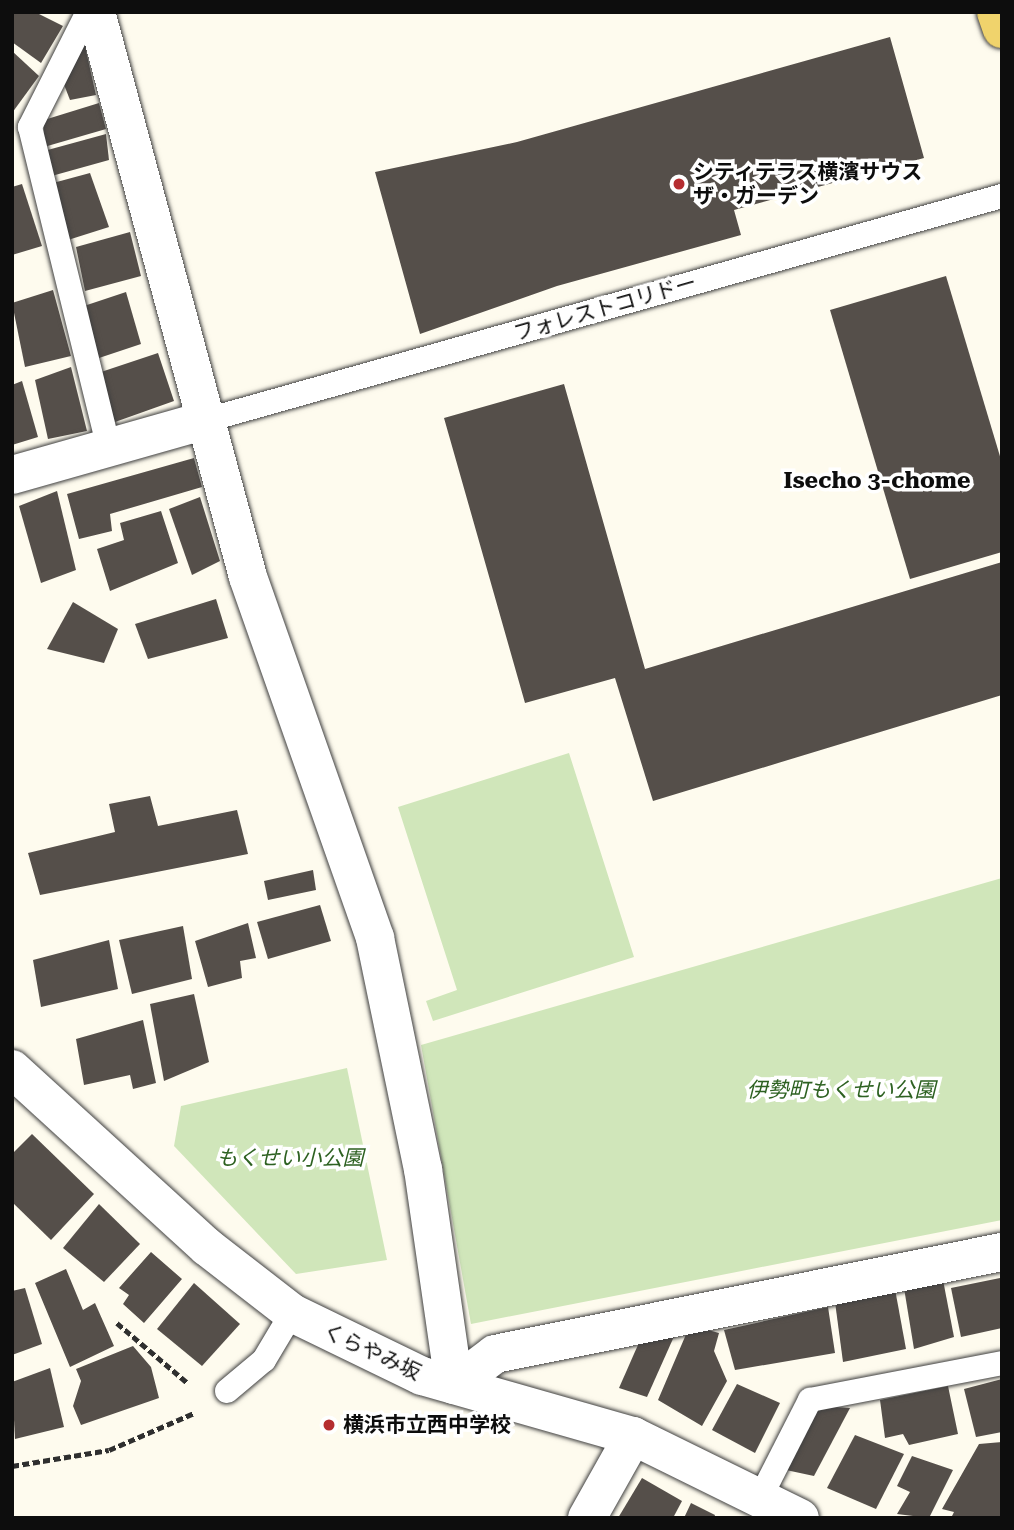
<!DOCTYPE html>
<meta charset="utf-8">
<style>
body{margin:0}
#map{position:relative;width:1014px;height:1530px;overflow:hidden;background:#fefbee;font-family:"Roboto Serif","Noto Sans JP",serif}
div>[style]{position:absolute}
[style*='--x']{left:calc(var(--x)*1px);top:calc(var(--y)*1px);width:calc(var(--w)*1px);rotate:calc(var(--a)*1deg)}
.green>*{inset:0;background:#d0e6ba}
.building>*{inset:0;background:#554f4a}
.path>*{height:4.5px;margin-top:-2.25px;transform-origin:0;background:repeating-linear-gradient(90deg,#2f2f2f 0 7px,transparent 0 10.5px)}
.roads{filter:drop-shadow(0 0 2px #404040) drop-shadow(0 0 2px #404040)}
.service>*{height:24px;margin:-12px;padding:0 12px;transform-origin:12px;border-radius:12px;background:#fff}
.minor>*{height:38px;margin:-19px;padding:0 19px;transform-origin:19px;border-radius:19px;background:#fff}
.primary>*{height:38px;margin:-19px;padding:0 19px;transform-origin:19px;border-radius:19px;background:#f0d36c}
.dots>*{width:19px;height:19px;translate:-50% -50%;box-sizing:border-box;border:4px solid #fff;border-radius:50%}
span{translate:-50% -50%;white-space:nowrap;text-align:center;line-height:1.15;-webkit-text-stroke:7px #fff;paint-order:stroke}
.poi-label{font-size:21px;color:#0d0d0d;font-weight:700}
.left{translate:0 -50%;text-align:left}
.street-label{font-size:21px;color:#0d0d0d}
.park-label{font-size:21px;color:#2d6121;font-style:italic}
.neighbourhood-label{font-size:23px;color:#0d0d0d;font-weight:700}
.frame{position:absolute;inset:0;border:14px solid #0d0d0d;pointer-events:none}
</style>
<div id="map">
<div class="green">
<i style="clip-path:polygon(569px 753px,634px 957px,433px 1021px,426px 1001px,457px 990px,398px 807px)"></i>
<i style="clip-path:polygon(1002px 878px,1002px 1220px,471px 1324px,421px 1045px)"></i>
<i style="clip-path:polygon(347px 1068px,387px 1260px,296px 1274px,174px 1146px,181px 1106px)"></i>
</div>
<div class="building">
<i style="clip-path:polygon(14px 12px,35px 12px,63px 26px,41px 63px,12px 42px)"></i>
<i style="clip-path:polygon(890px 37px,924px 158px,734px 210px,741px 235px,557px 286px,420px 334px,375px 172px,517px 142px)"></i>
<i style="clip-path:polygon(84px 42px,96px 95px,70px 100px,63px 82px)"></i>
<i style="clip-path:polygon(12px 51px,39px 76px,12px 113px)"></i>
<i style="clip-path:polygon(99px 103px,106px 129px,44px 147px,44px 120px)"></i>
<i style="clip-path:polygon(106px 134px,109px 160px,48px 177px,44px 151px)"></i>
<i style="clip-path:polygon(90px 173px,109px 227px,68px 240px,53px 183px)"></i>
<i style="clip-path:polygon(22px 184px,42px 246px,12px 255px,12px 187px)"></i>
<i style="clip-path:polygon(130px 232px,141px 276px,85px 291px,76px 247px)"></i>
<i style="clip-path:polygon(946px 276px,1002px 463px,1002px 552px,910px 579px,830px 310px)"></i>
<i style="clip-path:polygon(53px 290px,71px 356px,25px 367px,12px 303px)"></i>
<i style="clip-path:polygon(126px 292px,141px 344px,99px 358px,84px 306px)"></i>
<i style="clip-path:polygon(158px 353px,174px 401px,115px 422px,98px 373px)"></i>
<i style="clip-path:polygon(71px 367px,87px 431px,48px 439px,35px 380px)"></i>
<i style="clip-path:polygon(22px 381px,38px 437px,12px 445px,12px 385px)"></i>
<i style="clip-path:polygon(564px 384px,645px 669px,1002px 562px,1002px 695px,653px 801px,615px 678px,525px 703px,444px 418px)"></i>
<i style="clip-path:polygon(194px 458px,202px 487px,110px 514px,112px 531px,79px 539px,67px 494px)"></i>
<i style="clip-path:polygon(57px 491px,76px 570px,41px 583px,19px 506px)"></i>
<i style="clip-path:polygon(200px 497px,220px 561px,192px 575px,169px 509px)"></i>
<i style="clip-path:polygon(161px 511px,178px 563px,110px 591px,97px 549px,124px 540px,120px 523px)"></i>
<i style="clip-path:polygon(216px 599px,228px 638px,148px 659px,135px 624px)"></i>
<i style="clip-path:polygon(73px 602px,118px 629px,104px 663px,47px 649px)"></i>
<i style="clip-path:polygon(150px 796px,158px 826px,237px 810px,248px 854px,40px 895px,28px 853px,115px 832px,109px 804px)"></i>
<i style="clip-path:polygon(313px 870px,316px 890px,268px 900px,264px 881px)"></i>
<i style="clip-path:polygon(320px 905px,331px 941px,268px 959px,257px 922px)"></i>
<i style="clip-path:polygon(248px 923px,256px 958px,240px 961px,242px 978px,208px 987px,195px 941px)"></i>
<i style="clip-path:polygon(183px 926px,192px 979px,132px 994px,119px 940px)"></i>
<i style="clip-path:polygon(109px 940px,118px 989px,41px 1007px,33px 960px)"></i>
<i style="clip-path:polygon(194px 994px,209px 1062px,164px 1081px,150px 1004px)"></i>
<i style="clip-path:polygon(143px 1020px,156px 1083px,133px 1089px,130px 1075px,84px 1085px,76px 1039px)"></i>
<i style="clip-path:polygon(32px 1134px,94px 1194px,51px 1240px,12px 1202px,12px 1154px)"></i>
<i style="clip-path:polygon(99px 1204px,140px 1244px,104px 1282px,63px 1248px)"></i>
<i style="clip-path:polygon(151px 1252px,182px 1279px,144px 1323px,123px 1304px,129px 1295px,119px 1288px)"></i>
<i style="clip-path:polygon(66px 1269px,83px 1310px,95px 1303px,114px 1346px,70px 1367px,35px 1283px)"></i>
<i style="clip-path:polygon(1000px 1278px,1002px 1328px,961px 1337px,951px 1288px)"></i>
<i style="clip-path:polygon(943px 1280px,954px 1337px,914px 1349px,904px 1288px)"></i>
<i style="clip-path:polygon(194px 1283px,240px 1324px,202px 1366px,157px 1329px)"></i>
<i style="clip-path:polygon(25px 1288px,42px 1344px,12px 1355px,12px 1291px)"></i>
<i style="clip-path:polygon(895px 1289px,906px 1349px,843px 1362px,835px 1302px)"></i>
<i style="clip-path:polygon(828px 1307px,835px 1353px,735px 1370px,724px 1330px)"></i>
<i style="clip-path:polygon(690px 1325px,719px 1333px,714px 1351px,727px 1381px,702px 1426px,658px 1400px)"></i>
<i style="clip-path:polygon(676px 1332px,647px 1397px,619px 1388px,641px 1338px)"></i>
<i style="clip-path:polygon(133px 1346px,151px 1367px,159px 1398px,81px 1425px,73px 1406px,81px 1381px,76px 1369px)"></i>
<i style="clip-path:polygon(50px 1368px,64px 1427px,15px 1439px,12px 1382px)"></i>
<i style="clip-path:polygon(1002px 1379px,1002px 1432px,976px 1437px,964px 1389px)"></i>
<i style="clip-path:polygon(737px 1384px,780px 1403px,755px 1453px,712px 1430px)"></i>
<i style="clip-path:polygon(948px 1386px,958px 1434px,909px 1445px,903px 1434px,885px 1438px,880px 1400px)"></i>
<i style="clip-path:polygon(819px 1406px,850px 1408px,814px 1476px,786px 1470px)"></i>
<i style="clip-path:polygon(855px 1435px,904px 1454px,876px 1509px,827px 1488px)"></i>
<i style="clip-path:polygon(1002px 1442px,1002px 1518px,951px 1518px,954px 1512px,942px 1509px,979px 1444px)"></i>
<i style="clip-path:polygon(912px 1456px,953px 1470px,929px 1518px,897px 1514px,910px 1492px,897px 1486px)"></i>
<i style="clip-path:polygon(642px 1478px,682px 1501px,673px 1518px,618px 1518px)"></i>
<i style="clip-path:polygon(691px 1503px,715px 1515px,714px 1518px,684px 1518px)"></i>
</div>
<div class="path">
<i style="--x:117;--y:1323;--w:94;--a:40.3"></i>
<i style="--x:12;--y:1466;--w:98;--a:-9.4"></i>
<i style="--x:109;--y:1450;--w:93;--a:-23.5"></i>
</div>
<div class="roads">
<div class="service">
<i style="--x:88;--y:12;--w:129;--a:116.8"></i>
<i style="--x:30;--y:127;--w:331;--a:76.2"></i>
<i style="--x:207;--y:420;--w:826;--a:-15.74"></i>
<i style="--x:227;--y:1391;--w:48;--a:-40"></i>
<i style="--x:264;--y:1360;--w:55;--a:-59.2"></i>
<i style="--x:761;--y:1496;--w:108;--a:-63"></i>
<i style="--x:810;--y:1400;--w:196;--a:-10.9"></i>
</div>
<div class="minor">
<i style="--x:96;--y:12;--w:585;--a:74.94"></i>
<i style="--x:248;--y:577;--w:383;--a:70.6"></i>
<i style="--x:375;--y:938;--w:236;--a:78.3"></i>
<i style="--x:423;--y:1169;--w:218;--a:81.8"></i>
<i style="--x:454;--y:1385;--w:51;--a:-37.1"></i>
<i style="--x:495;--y:1354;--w:517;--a:-11.38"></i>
<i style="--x:12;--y:475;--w:203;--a:-15.8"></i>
<i style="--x:12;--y:1069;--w:264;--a:42.4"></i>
<i style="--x:207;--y:1247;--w:108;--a:37.8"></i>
<i style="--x:292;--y:1313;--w:144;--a:25.9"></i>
<i style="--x:422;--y:1376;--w:219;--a:15.9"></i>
<i style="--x:633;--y:1436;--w:186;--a:26.2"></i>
<i style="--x:587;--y:1518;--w:94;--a:-60.7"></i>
</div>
<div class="primary">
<i style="--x:996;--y:12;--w:18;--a:71"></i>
</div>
</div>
<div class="dots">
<i style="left:679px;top:184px;background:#b52d30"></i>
<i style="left:329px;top:1425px;background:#b52d30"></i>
</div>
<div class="poi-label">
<span class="left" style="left:693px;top:184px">シティテラス横濱サウス<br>ザ・ガーデン</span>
<span class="left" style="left:343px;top:1425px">横浜市立西中学校</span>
</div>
<div class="street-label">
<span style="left:605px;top:308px;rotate:-16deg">フォレストコリドー</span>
<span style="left:372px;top:1352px;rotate:25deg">くらやみ坂</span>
</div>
<div class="park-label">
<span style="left:841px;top:1090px">伊勢町もくせい公園</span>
<span style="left:290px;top:1158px">もくせい小公園</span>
</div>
<div class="neighbourhood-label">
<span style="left:877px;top:481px">Isecho 3-chome</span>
</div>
<div class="frame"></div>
</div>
